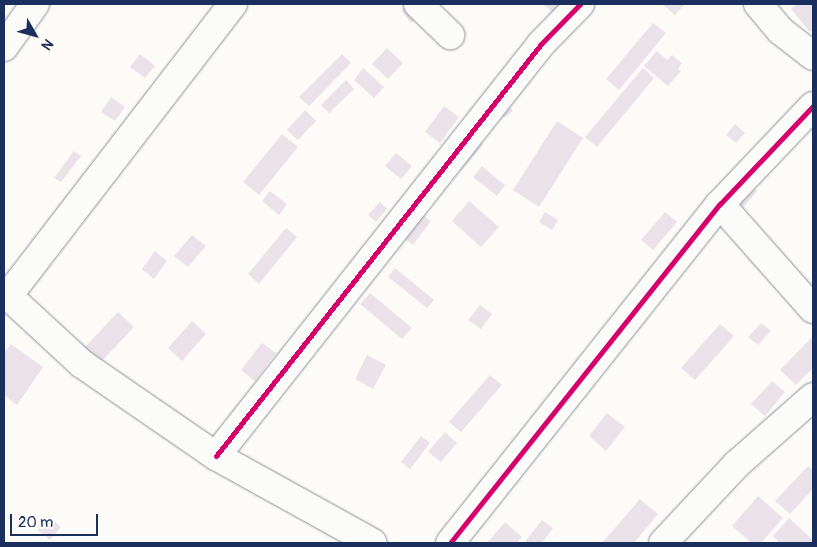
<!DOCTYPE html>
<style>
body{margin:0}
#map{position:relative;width:817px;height:547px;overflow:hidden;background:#fcfbf8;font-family:Pangolin,sans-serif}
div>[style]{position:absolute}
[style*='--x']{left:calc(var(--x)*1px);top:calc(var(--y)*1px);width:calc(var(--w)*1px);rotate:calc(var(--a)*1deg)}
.building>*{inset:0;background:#eae2e8}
.roads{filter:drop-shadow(0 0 1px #8c9097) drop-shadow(0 0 1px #8c9097)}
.minor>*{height:28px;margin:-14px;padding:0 14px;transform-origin:14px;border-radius:14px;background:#fbfbf9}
.cycleway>*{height:5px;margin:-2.5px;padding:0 2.5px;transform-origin:2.5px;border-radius:2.5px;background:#d6006c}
span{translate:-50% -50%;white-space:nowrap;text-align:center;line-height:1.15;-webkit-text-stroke:4px #fdfcf7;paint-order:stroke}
.frame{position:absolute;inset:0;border:5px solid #1b2f5e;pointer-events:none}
.north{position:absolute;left:10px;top:10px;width:50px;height:50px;-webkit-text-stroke:4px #fdfcf7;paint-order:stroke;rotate:128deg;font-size:14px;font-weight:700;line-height:20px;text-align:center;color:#1b2f5e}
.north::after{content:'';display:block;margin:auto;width:18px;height:22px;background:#1b2f5e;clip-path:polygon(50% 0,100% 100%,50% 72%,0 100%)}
.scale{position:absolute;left:10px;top:514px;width:88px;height:22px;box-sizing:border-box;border:2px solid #1b2f5e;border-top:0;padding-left:6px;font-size:15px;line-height:18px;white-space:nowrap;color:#1b2f5e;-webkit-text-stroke:4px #fdfcf7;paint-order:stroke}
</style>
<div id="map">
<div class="building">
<i style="clip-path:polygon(409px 4px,422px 15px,411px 23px,401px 10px)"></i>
<i style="clip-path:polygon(542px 4px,562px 4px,554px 13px)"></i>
<i style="clip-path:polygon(662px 4px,685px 4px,675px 15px)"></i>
<i style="clip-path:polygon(797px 4px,813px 4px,813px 30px,810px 32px,791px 9px)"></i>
<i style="clip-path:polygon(653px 23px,666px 33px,619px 90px,606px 79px)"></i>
<i style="clip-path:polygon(387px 48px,403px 63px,388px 79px,372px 64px)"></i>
<i style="clip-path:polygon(657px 51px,667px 60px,672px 55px,682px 63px,678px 69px,681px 71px,668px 86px,644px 66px)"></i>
<i style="clip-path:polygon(140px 54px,155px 66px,145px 78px,130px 67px)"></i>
<i style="clip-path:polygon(342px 54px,351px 63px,309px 106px,299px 97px)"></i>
<i style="clip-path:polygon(363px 68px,384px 87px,374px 98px,354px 80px)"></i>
<i style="clip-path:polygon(643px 68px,654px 78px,597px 147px,585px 137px)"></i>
<i style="clip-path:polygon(346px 80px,354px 89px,329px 113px,321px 105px)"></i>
<i style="clip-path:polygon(111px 97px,125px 107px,115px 121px,101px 112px)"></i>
<i style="clip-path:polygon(507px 103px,513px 111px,504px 118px,498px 110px)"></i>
<i style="clip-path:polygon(444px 106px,459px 117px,440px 143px,425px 132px)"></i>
<i style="clip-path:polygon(305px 110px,316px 121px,298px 140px,287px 130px)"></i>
<i style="clip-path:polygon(557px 121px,583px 138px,539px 207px,513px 190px)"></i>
<i style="clip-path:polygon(735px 124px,745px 133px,736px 143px,726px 135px)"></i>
<i style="clip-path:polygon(282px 134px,298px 147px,259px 195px,243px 182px)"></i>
<i style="clip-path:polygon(476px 139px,483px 145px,461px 171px,454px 166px)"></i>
<i style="clip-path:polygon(74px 151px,81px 156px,61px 182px,54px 178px)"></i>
<i style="clip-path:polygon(396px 153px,412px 166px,401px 179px,385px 166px)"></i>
<i style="clip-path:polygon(482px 166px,505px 185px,497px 196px,473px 177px)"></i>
<i style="clip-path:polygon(746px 182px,757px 191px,744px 207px,733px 198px)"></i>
<i style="clip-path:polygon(270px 191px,287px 204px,279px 215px,262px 201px)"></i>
<i style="clip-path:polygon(469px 201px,499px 227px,481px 247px,452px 221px)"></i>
<i style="clip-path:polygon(380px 202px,387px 209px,376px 222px,368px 215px)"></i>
<i style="clip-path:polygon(417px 211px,431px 221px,413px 245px,399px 235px)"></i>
<i style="clip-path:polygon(545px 212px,558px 220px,552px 230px,539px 222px)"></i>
<i style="clip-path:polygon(665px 212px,677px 222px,653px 250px,641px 240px)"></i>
<i style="clip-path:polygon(286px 228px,297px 237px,259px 284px,248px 274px)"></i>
<i style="clip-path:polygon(192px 235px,206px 246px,188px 267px,174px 256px)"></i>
<i style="clip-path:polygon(155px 251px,167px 261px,154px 279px,142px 269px)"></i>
<i style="clip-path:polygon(395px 268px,434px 300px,427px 308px,388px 277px)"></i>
<i style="clip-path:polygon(370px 293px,412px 328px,402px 339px,360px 304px)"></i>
<i style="clip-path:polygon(480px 305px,492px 314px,481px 329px,468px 320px)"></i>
<i style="clip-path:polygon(118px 312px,134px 327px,100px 363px,84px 348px)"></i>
<i style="clip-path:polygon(192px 321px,206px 334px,182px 361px,168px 348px)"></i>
<i style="clip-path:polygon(761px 323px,771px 331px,758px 345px,748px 337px)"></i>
<i style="clip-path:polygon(720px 324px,734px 336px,695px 380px,681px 368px)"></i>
<i style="clip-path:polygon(813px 336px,813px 368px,796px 385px,780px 370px)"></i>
<i style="clip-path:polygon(262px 343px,276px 353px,255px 381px,241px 370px)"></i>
<i style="clip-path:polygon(11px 344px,43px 367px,17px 405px,4px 395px,4px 353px)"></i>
<i style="clip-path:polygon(367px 355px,386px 365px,373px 389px,355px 379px)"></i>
<i style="clip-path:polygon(490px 375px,502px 385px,461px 432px,449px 422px)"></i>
<i style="clip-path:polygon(772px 381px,785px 392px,765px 416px,751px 404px)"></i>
<i style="clip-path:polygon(607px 413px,625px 427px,606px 451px,589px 436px)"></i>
<i style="clip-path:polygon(445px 432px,457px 443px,441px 462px,428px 452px)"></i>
<i style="clip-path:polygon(421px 436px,430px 443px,410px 469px,401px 462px)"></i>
<i style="clip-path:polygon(808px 466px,813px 470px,813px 489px,790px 514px,775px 501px)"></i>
<i style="clip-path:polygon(758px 496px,783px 518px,761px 543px,752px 543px,732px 526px)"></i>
<i style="clip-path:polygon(640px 499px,658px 514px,634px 543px,602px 543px)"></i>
<i style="clip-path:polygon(49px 517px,61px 527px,50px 540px,38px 530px)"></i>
<i style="clip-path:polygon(789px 518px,813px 540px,813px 543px,780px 543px,773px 536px)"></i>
<i style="clip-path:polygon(542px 520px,553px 528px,542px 543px,524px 543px)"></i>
<i style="clip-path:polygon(505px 522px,522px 537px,516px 543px,487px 543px)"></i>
</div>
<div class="roads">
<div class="minor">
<i style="--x:418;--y:4;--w:45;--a:44.1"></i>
<i style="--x:758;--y:4;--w:35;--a:50"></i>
<i style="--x:781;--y:31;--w:41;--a:38"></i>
<i style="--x:4;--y:47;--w:53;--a:-54.2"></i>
<i style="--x:720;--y:204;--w:140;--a:48.5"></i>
<i style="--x:4;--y:292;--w:106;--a:42.7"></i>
<i style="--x:82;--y:364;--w:163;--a:34.5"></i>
<i style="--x:216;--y:456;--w:179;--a:29"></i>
<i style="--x:8;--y:296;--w:369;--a:-52.4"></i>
<i style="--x:216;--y:456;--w:525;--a:-51.73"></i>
<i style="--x:541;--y:44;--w:56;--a:-45.7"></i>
<i style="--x:450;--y:543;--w:433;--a:-51.5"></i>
<i style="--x:720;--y:204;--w:135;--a:-46.5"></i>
<i style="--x:663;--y:543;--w:108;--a:-46.9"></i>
<i style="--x:737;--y:464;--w:101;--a:-41.4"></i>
</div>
</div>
<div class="cycleway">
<i style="--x:216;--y:456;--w:525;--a:-51.73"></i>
<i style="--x:541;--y:44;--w:56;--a:-45.7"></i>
<i style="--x:450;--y:543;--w:433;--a:-51.5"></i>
<i style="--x:720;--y:204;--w:135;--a:-46.5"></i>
</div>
<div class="frame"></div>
<div class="north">N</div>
<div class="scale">20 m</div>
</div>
